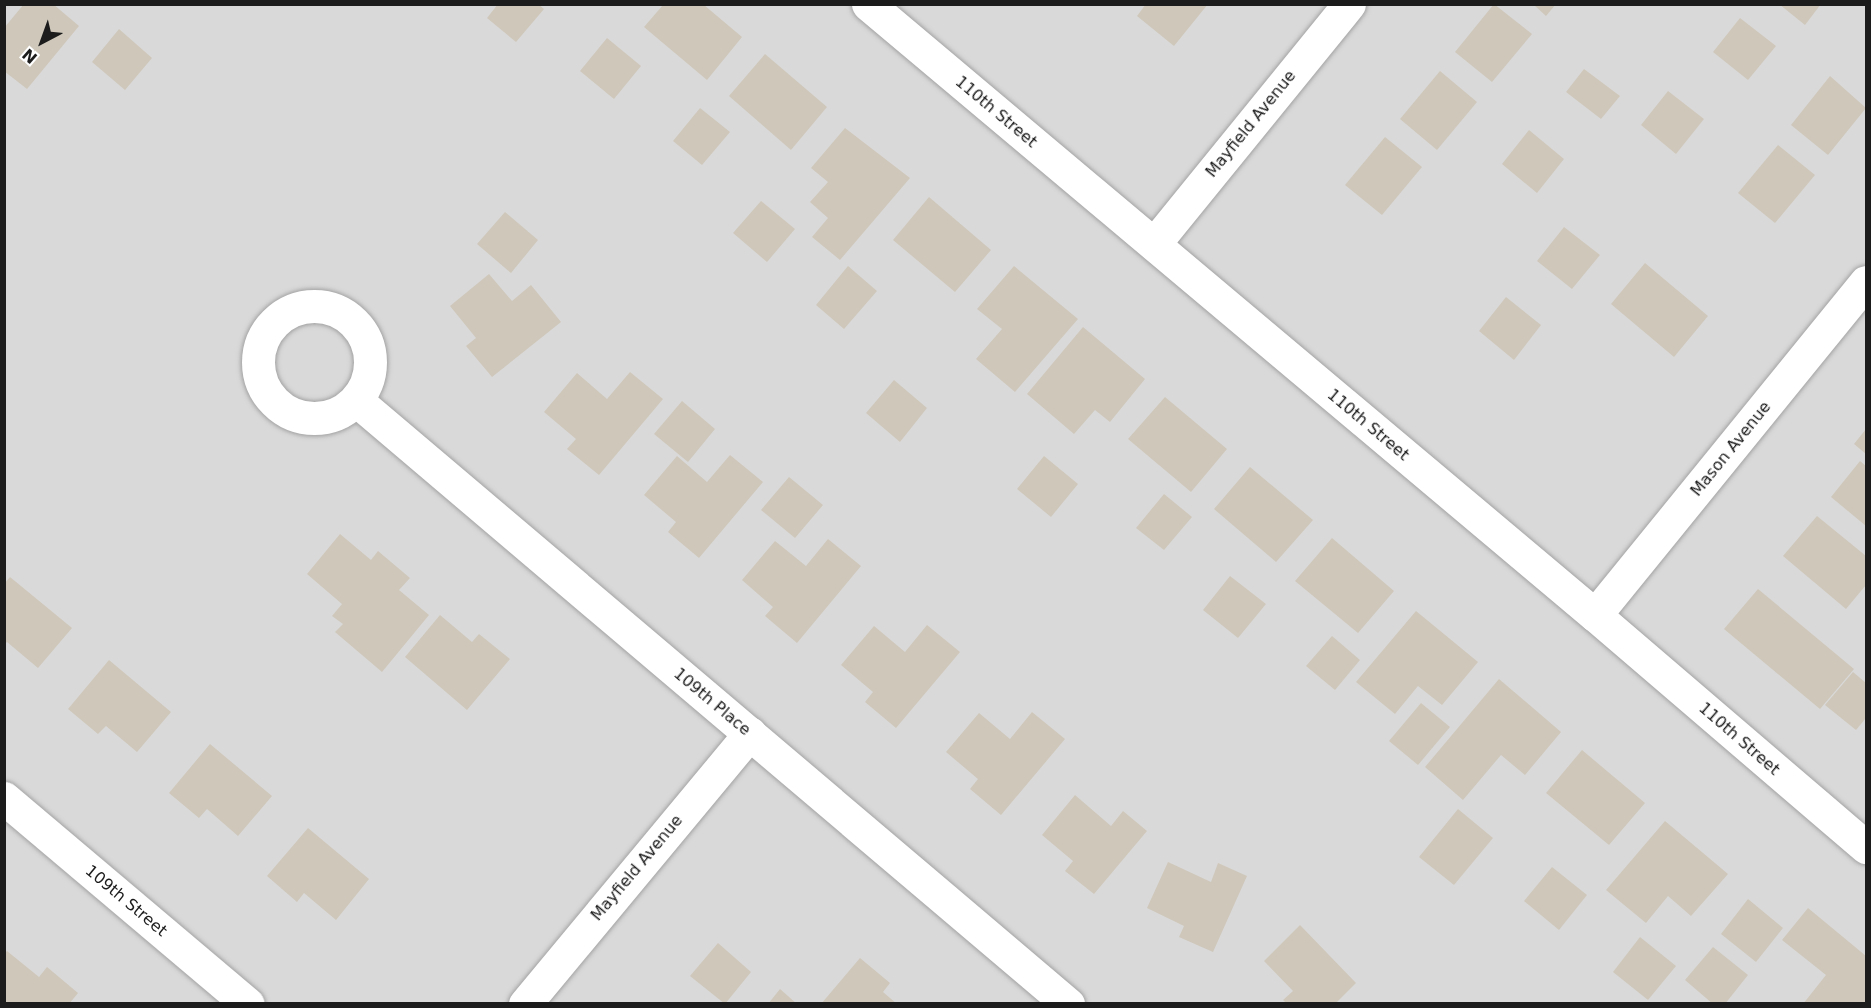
<!DOCTYPE html>
<style>
body{margin:0}
#map{position:relative;width:1871px;height:1008px;overflow:hidden;background:#eeece1;font-family:"DejaVu Sans",sans-serif}
div>[style]{position:absolute}
[style*='--x']{left:calc(var(--x)*1px);top:calc(var(--y)*1px);width:calc(var(--w)*1px);rotate:calc(var(--a)*1deg)}
.residential>*{inset:0;background:#dad9d9}
.building>*{inset:0;background:#cec7ba}
.roads{filter:drop-shadow(0 0 2px #a3a3a3) drop-shadow(0 0 2px #a3a3a3)}
.minor>*{height:33px;margin:-16.5px;padding:0 16.5px;transform-origin:16.5px;border-radius:16.5px;background:#fff}
.minor>.ring{margin:-16.5px;padding:0;box-sizing:content-box;background:none;border:33px solid #fff;border-radius:50%}
span{translate:-50% -50%;white-space:nowrap;text-align:center;line-height:1.15;-webkit-text-stroke:6px #fff;paint-order:stroke}
.street-label{font-size:16px;color:#1c1c1c}
.frame{position:absolute;inset:0;border:6px solid #1c1c1c;pointer-events:none}
.north{position:absolute;left:12px;top:12px;width:60px;height:60px;-webkit-text-stroke:4px #fff;paint-order:stroke;rotate:221deg;font-size:16px;font-weight:700;line-height:24px;text-align:center;color:#1c1c1c}
.north::after{content:'';display:block;margin:auto;width:21px;height:27px;background:#1c1c1c;clip-path:polygon(50% 0,100% 100%,50% 72%,0 100%)}
</style>
<div id="map">
<div class="residential">
<i style="clip-path:polygon(5px 5px,1866px 5px,1866px 1003px,5px 1003px)"></i>
</div>
<div class="building">
<i style="clip-path:polygon(24px 4px,53px 4px,79px 26px,27px 89px,4px 71px,4px 28px)"></i>
<i style="clip-path:polygon(498px 4px,538px 4px,544px 9px,516px 42px,487px 18px)"></i>
<i style="clip-path:polygon(1146px 4px,1208px 4px,1174px 46px,1137px 16px)"></i>
<i style="clip-path:polygon(1494px 4px,1532px 34px,1492px 82px,1455px 52px)"></i>
<i style="clip-path:polygon(1533px 4px,1556px 4px,1546px 16px)"></i>
<i style="clip-path:polygon(1779px 4px,1821px 4px,1805px 25px)"></i>
<i style="clip-path:polygon(663px 5px,704px 5px,742px 37px,707px 80px,644px 27px)"></i>
<i style="clip-path:polygon(1740px 18px,1776px 46px,1748px 80px,1713px 52px)"></i>
<i style="clip-path:polygon(119px 29px,152px 58px,125px 90px,92px 62px)"></i>
<i style="clip-path:polygon(607px 38px,641px 66px,614px 99px,580px 71px)"></i>
<i style="clip-path:polygon(765px 54px,827px 107px,791px 150px,729px 96px)"></i>
<i style="clip-path:polygon(1584px 69px,1620px 96px,1601px 119px,1566px 92px)"></i>
<i style="clip-path:polygon(1440px 71px,1477px 102px,1437px 150px,1400px 119px)"></i>
<i style="clip-path:polygon(1830px 76px,1866px 108px,1828px 155px,1791px 125px)"></i>
<i style="clip-path:polygon(1668px 91px,1704px 119px,1676px 154px,1641px 125px)"></i>
<i style="clip-path:polygon(700px 108px,730px 132px,702px 165px,673px 141px)"></i>
<i style="clip-path:polygon(845px 128px,910px 178px,840px 260px,812px 237px,828px 218px,810px 202px,828px 182px,811px 168px)"></i>
<i style="clip-path:polygon(1529px 130px,1564px 159px,1537px 193px,1502px 164px)"></i>
<i style="clip-path:polygon(1385px 137px,1422px 167px,1382px 215px,1345px 185px)"></i>
<i style="clip-path:polygon(1778px 145px,1815px 175px,1775px 223px,1738px 193px)"></i>
<i style="clip-path:polygon(929px 197px,991px 250px,955px 292px,893px 240px)"></i>
<i style="clip-path:polygon(761px 201px,795px 229px,767px 262px,733px 233px)"></i>
<i style="clip-path:polygon(505px 212px,538px 240px,511px 273px,477px 244px)"></i>
<i style="clip-path:polygon(1564px 227px,1600px 255px,1572px 289px,1537px 261px)"></i>
<i style="clip-path:polygon(1645px 263px,1708px 316px,1674px 357px,1611px 304px)"></i>
<i style="clip-path:polygon(848px 266px,877px 291px,844px 329px,816px 305px)"></i>
<i style="clip-path:polygon(1014px 266px,1078px 319px,1015px 392px,976px 359px,1002px 329px,977px 309px)"></i>
<i style="clip-path:polygon(489px 274px,512px 301px,531px 285px,561px 322px,492px 377px,466px 346px,476px 338px,450px 306px)"></i>
<i style="clip-path:polygon(1506px 297px,1541px 325px,1514px 360px,1479px 331px)"></i>
<i style="clip-path:polygon(1083px 327px,1145px 379px,1110px 422px,1095px 410px,1074px 434px,1027px 394px)"></i>
<i style="clip-path:polygon(630px 372px,663px 399px,599px 475px,567px 449px,576px 439px,544px 412px,577px 373px,607px 399px)"></i>
<i style="clip-path:polygon(894px 380px,927px 408px,900px 442px,866px 413px)"></i>
<i style="clip-path:polygon(1165px 397px,1227px 449px,1191px 492px,1128px 439px)"></i>
<i style="clip-path:polygon(682px 401px,715px 429px,688px 462px,654px 434px)"></i>
<i style="clip-path:polygon(1866px 429px,1866px 454px,1854px 444px)"></i>
<i style="clip-path:polygon(730px 455px,763px 482px,699px 558px,668px 532px,676px 522px,644px 495px,677px 456px,707px 482px)"></i>
<i style="clip-path:polygon(1044px 456px,1078px 484px,1051px 517px,1017px 489px)"></i>
<i style="clip-path:polygon(1860px 461px,1866px 466px,1866px 526px,1831px 497px)"></i>
<i style="clip-path:polygon(1250px 467px,1313px 520px,1276px 562px,1214px 509px)"></i>
<i style="clip-path:polygon(789px 477px,823px 505px,795px 538px,761px 510px)"></i>
<i style="clip-path:polygon(1164px 494px,1192px 517px,1164px 550px,1136px 528px)"></i>
<i style="clip-path:polygon(1817px 516px,1866px 556px,1866px 585px,1846px 609px,1783px 556px)"></i>
<i style="clip-path:polygon(340px 534px,371px 560px,378px 551px,410px 578px,399px 590px,429px 615px,382px 672px,335px 632px,343px 624px,332px 616px,342px 604px,307px 574px)"></i>
<i style="clip-path:polygon(1332px 538px,1394px 591px,1358px 633px,1295px 581px)"></i>
<i style="clip-path:polygon(828px 539px,861px 566px,797px 643px,765px 616px,773px 607px,742px 580px,775px 541px,806px 566px)"></i>
<i style="clip-path:polygon(1230px 576px,1266px 604px,1238px 638px,1203px 610px)"></i>
<i style="clip-path:polygon(10px 577px,72px 628px,38px 668px,7px 642px,4px 645px,4px 584px)"></i>
<i style="clip-path:polygon(1758px 589px,1854px 669px,1820px 709px,1724px 629px)"></i>
<i style="clip-path:polygon(1416px 611px,1478px 662px,1442px 705px,1418px 686px,1395px 714px,1356px 682px)"></i>
<i style="clip-path:polygon(440px 615px,472px 642px,479px 634px,510px 659px,467px 710px,405px 657px)"></i>
<i style="clip-path:polygon(927px 625px,960px 652px,896px 728px,865px 702px,873px 692px,841px 665px,874px 626px,905px 652px)"></i>
<i style="clip-path:polygon(1332px 636px,1360px 660px,1335px 690px,1306px 666px)"></i>
<i style="clip-path:polygon(109px 660px,171px 712px,137px 752px,106px 726px,98px 734px,68px 709px)"></i>
<i style="clip-path:polygon(1853px 672px,1866px 683px,1866px 718px,1856px 730px,1825px 705px)"></i>
<i style="clip-path:polygon(1499px 679px,1561px 732px,1525px 775px,1501px 755px,1463px 800px,1425px 767px)"></i>
<i style="clip-path:polygon(1421px 703px,1450px 727px,1418px 765px,1389px 741px)"></i>
<i style="clip-path:polygon(1032px 712px,1065px 739px,1001px 815px,970px 789px,978px 779px,946px 752px,979px 713px,1010px 739px)"></i>
<i style="clip-path:polygon(210px 744px,272px 796px,238px 836px,207px 809px,199px 818px,169px 793px)"></i>
<i style="clip-path:polygon(1582px 750px,1645px 803px,1609px 845px,1546px 793px)"></i>
<i style="clip-path:polygon(1075px 795px,1111px 826px,1123px 811px,1147px 831px,1094px 894px,1065px 871px,1073px 861px,1042px 835px)"></i>
<i style="clip-path:polygon(1458px 809px,1493px 838px,1454px 885px,1419px 857px)"></i>
<i style="clip-path:polygon(1665px 821px,1728px 874px,1691px 916px,1668px 896px,1646px 923px,1606px 890px)"></i>
<i style="clip-path:polygon(308px 828px,369px 879px,336px 920px,304px 893px,297px 902px,267px 876px)"></i>
<i style="clip-path:polygon(1168px 862px,1211px 882px,1218px 863px,1247px 876px,1213px 952px,1179px 937px,1184px 926px,1147px 908px)"></i>
<i style="clip-path:polygon(1552px 867px,1587px 895px,1559px 930px,1524px 901px)"></i>
<i style="clip-path:polygon(1748px 899px,1783px 928px,1756px 962px,1721px 934px)"></i>
<i style="clip-path:polygon(1808px 908px,1866px 956px,1866px 1004px,1803px 1004px,1826px 975px,1782px 940px)"></i>
<i style="clip-path:polygon(1300px 925px,1356px 983px,1335px 1004px,1287px 1004px,1283px 1000px,1293px 991px,1264px 961px)"></i>
<i style="clip-path:polygon(1640px 937px,1676px 966px,1648px 1000px,1613px 972px)"></i>
<i style="clip-path:polygon(718px 943px,751px 972px,725px 1004px,690px 976px)"></i>
<i style="clip-path:polygon(1713px 947px,1748px 975px,1725px 1004px,1713px 1004px,1685px 980px)"></i>
<i style="clip-path:polygon(7px 951px,39px 977px,47px 967px,78px 993px,69px 1004px,4px 1004px,4px 954px)"></i>
<i style="clip-path:polygon(860px 958px,890px 983px,883px 992px,897px 1004px,821px 1004px)"></i>
<i style="clip-path:polygon(780px 989px,797px 1004px,768px 1004px)"></i>
</div>
<div class="roads">
<div class="minor">
<i style="--x:868;--y:4;--w:950;--a:40.05"></i>
<i style="--x:1595;--y:615;--w:357;--a:40.6"></i>
<i style="--x:1154;--y:244;--w:309;--a:-50.9"></i>
<i class="ring" style="left:258px;top:306px;width:79px;height:79px"></i>
<i style="--x:356;--y:400;--w:934;--a:40.31"></i>
<i style="--x:1595;--y:615;--w:429;--a:-50.9"></i>
<i style="--x:4;--y:798;--w:319;--a:40.2"></i>
<i style="--x:525;--y:1004;--w:352;--a:-50.3"></i>
</div>
</div>
<div class="street-label">
<span style="left:996px;top:112px;rotate:40deg">110th Street</span>
<span style="left:1251px;top:124px;rotate:-51deg">Mayfield Avenue</span>
<span style="left:1368px;top:425px;rotate:40deg">110th Street</span>
<span style="left:1731px;top:449px;rotate:-51deg">Mason Avenue</span>
<span style="left:712px;top:702px;rotate:40deg">109th Place</span>
<span style="left:1739px;top:739px;rotate:41deg">110th Street</span>
<span style="left:637px;top:868px;rotate:-50deg">Mayfield Avenue</span>
<span style="left:126px;top:901px;rotate:40deg">109th Street</span>
</div>
<div class="frame"></div>
<div class="north">N</div>
</div>
